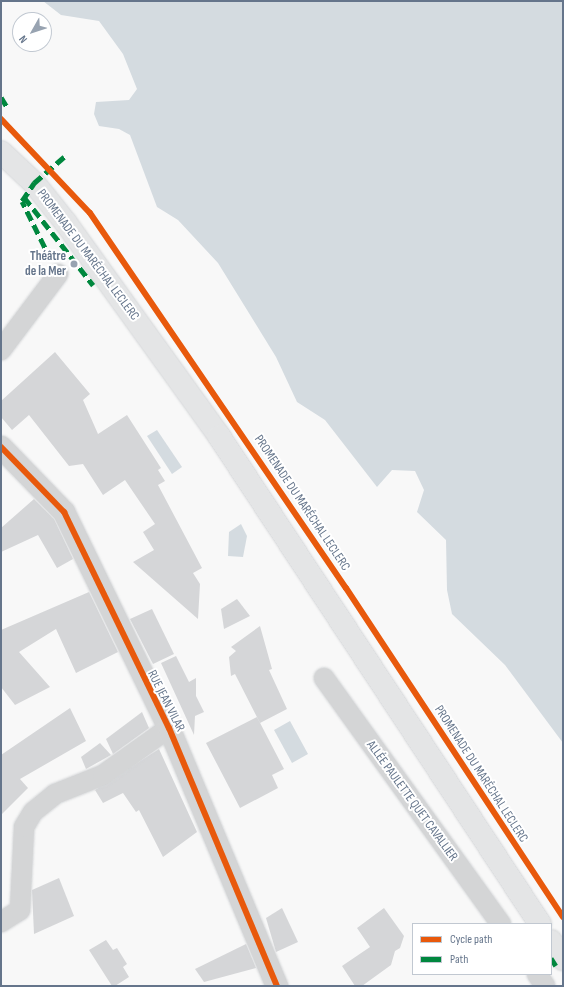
<!DOCTYPE html>
<meta charset="utf-8">
<style>
body{margin:0}
#map{position:relative;width:564px;height:987px;overflow:hidden;background:#f8f8f8;font-family:"Sofia Sans Condensed",sans-serif}
div>[style]{position:absolute}
[style*='--x']{left:calc(var(--x)*1px);top:calc(var(--y)*1px);width:calc(var(--w)*1px);rotate:calc(var(--a)*1deg)}
.water>*{inset:0;background:#d4dbe0}
.building>*{inset:0;background:#d5d6d8}
.roads{filter:drop-shadow(0 0 1px #d4d6d8) drop-shadow(0 0 1px #d4d6d8)}
.minor>*{height:20px;margin:-10px;padding:0 10px;transform-origin:10px;border-radius:10px;background:#d4d5d6}
.tertiary>*{height:22px;margin:-11px;padding:0 11px;transform-origin:11px;border-radius:11px;background:#d4d5d6}
.secondary>*{height:22px;margin:-11px;padding:0 11px;transform-origin:11px;border-radius:11px;background:#e4e5e6}
.quiet>*{height:5px;margin-top:-2.5px;transform-origin:0;background:repeating-linear-gradient(90deg,#00873e 0 10px,transparent 0 15px)}
.cycleway>*{height:6px;margin:-3px;padding:0 3px;transform-origin:3px;border-radius:3px;background:#e8590c}
.dots>*{width:11px;height:11px;translate:-50% -50%;box-sizing:border-box;border:2px solid #fff;border-radius:50%}
span{translate:-50% -50%;white-space:nowrap;text-align:center;line-height:1.15;-webkit-text-stroke:4px #fff;paint-order:stroke}
.street-label{font-size:13px;color:#65758b}
.poi-label{font-size:13px;color:#65758b;font-weight:700}
.right{translate:-100% -50%;text-align:right}
.frame{position:absolute;inset:0;border:2px solid #65758b;pointer-events:none}
.legend{position:absolute;left:412px;top:923px;width:140px;height:52px;box-sizing:border-box;background:#fff;border:1px solid #c1c8d1;margin:0;padding:5px 7px;list-style:none;font-size:12px;color:#65758b}
.legend li{display:flex;align-items:center;gap:8px;height:20px}
.legend b{width:20px;border:1px solid #c1c8d1}
.north{position:absolute;left:12px;top:12px;width:40px;height:40px;box-sizing:border-box;background:#fff;border:1px solid #c1c8d1;border-radius:50%;rotate:231deg;font-size:11px;font-weight:700;line-height:16px;text-align:center;color:#65758b}
.north::after{content:'';display:block;margin:auto;width:14px;height:18px;background:#98a3b1;clip-path:polygon(50% 0,100% 100%,50% 72%,0 100%)}
</style>
<div id="map">
<div class="water">
<i style="clip-path:polygon(43px 1px,563px 1px,563px 743px,505px 665px,452px 614px,447px 590px,446px 540px,417px 512px,424px 490px,415px 471px,392px 470px,377px 487px,325px 420px,297px 402px,276px 357px,218px 263px,178px 220px,157px 207px,130px 135px,119px 129px,99px 126px,94px 114px,96px 102px,129px 100px,137px 89px,123px 54px,99px 21px,61px 15px)"></i>
<i style="clip-path:polygon(157px 430px,182px 467px,172px 474px,147px 436px)"></i>
<i style="clip-path:polygon(241px 524px,247px 536px,243px 557px,228px 556px,229px 532px)"></i>
<i style="clip-path:polygon(290px 721px,308px 754px,292px 763px,274px 730px)"></i>
</div>
<div class="building">
<i style="clip-path:polygon(55px 352px,90px 394px,83px 400px,98px 434px,127px 415px,161px 468px,158px 470px,165px 481px,158px 485px,202px 568px,193px 573px,200px 584px,198px 619px,133px 562px,154px 550px,143px 532px,155px 524px,125px 480px,103px 495px,83px 464px,69px 466px,29px 415px,12px 430px,1px 417px,1px 401px)"></i>
<i style="clip-path:polygon(34px 499px,54px 519px,73px 559px,57px 568px,38px 535px,1px 552px,1px 528px)"></i>
<i style="clip-path:polygon(89px 592px,118px 652px,76px 673px,56px 629px,19px 652px,50px 687px,15px 705px,1px 687px,1px 630px)"></i>
<i style="clip-path:polygon(237px 599px,250px 616px,224px 629px,221px 609px)"></i>
<i style="clip-path:polygon(152px 609px,174px 654px,153px 664px,130px 619px)"></i>
<i style="clip-path:polygon(260px 626px,272px 669px,269px 670px,287px 709px,260px 723px,235px 674px,231px 676px,229px 657px,236px 651px,231px 647px)"></i>
<i style="clip-path:polygon(176px 656px,189px 682px,196px 678px,196px 696px,204px 712px,195px 716px,194px 735px,161px 663px)"></i>
<i style="clip-path:polygon(70px 708px,86px 741px,20px 779px,28px 788px,1px 815px,1px 755px)"></i>
<i style="clip-path:polygon(142px 712px,149px 728px,113px 754px,106px 739px)"></i>
<i style="clip-path:polygon(257px 717px,284px 769px,272px 775px,278px 788px,240px 808px,206px 743px)"></i>
<i style="clip-path:polygon(100px 743px,111px 755px,86px 769px,81px 757px)"></i>
<i style="clip-path:polygon(159px 749px,197px 832px,163px 857px,139px 810px,136px 812px,123px 793px,103px 803px,95px 790px)"></i>
<i style="clip-path:polygon(59px 878px,74px 916px,34px 934px,32px 890px)"></i>
<i style="clip-path:polygon(282px 908px,298px 942px,276px 952px,266px 918px)"></i>
<i style="clip-path:polygon(384px 908px,404px 936px,400px 948px,395px 951px,391px 965px,362px 986px,355px 986px,342px 966px,370px 947px,357px 928px)"></i>
<i style="clip-path:polygon(106px 940px,113px 950px,117px 948px,127px 964px,123px 967px,129px 977px,115px 986px,112px 986px,89px 950px)"></i>
<i style="clip-path:polygon(246px 944px,256px 968px,204px 982px,195px 969px)"></i>
</div>
<div class="roads">
<div class="minor">
<i style="--x:1;--y:350;--w:95;--a:-53.1"></i>
<i style="--x:324;--y:678;--w:303;--a:54.3"></i>
<i style="--x:1;--y:922;--w:22;--a:-32"></i>
<i style="--x:20;--y:910;--w:83;--a:-87.2"></i>
<i style="--x:24;--y:827;--w:17;--a:-59"></i>
<i style="--x:33;--y:812;--w:28;--a:-39"></i>
<i style="--x:55;--y:794;--w:52;--a:-21.6"></i>
<i style="--x:103;--y:775;--w:81;--a:-35.5"></i>
<i style="--x:537;--y:974;--w:14;--a:56"></i>
</div>
<div class="tertiary">
<i style="--x:1;--y:447;--w:91;--a:45.9"></i>
<i style="--x:64;--y:512;--w:240;--a:64.1"></i>
<i style="--x:169;--y:728;--w:280;--a:67.3"></i>
</div>
<div class="secondary">
<i style="--x:1;--y:152;--w:45;--a:43.2"></i>
<i style="--x:34;--y:183;--w:51;--a:51.3"></i>
<i style="--x:66;--y:223;--w:262;--a:54.3"></i>
<i style="--x:219;--y:436;--w:584;--a:56.66"></i>
<i style="--x:551;--y:941;--w:22;--a:56"></i>
</div>
</div>
<div class="quiet">
<i style="--x:1;--y:97;--w:12;--a:59"></i>
<i style="--x:24;--y:197;--w:112;--a:51.9"></i>
<i style="--x:58;--y:274;--w:81;--a:-116.3"></i>
<i style="--x:22;--y:201;--w:22;--a:-56"></i>
<i style="--x:34;--y:183;--w:40;--a:-41"></i>
<i style="--x:551;--y:958;--w:9;--a:58"></i>
</div>
<div class="cycleway">
<i style="--x:1;--y:119;--w:129;--a:46.6"></i>
<i style="--x:90;--y:213;--w:454;--a:55.7"></i>
<i style="--x:346;--y:588;--w:394;--a:56.6"></i>
<i style="--x:1;--y:447;--w:91;--a:45.9"></i>
<i style="--x:64;--y:512;--w:240;--a:64.1"></i>
<i style="--x:169;--y:728;--w:280;--a:67.3"></i>
</div>
<div class="dots">
<i style="left:74px;top:264px;background:#98a3b1"></i>
</div>
<div class="street-label">
<span style="left:88px;top:255px;rotate:53deg">PROMENADE DU MARÉCHAL LECLERC</span>
<span style="left:302px;top:503px;rotate:56deg">PROMENADE DU MARÉCHAL LECLERC</span>
<span style="left:166px;top:701px;rotate:63deg">RUE JEAN VILAR</span>
<span style="left:481px;top:774px;rotate:57deg">PROMENADE DU MARÉCHAL LECLERC</span>
<span style="left:412px;top:801px;rotate:54deg">ALLÉE PAULETTE QUET CAVALLIER</span>
</div>
<div class="poi-label">
<span class="right" style="left:66px;top:264px">Théâtre<br>de la Mer</span>
</div>
<div class="frame"></div>
<ul class="legend">
<li><b style="height:5px;background:#e8590c"></b>Cycle path</li>
<li><b style="height:5px;background:#00873e"></b>Path</li>
</ul>
<div class="north">N</div>
</div>
